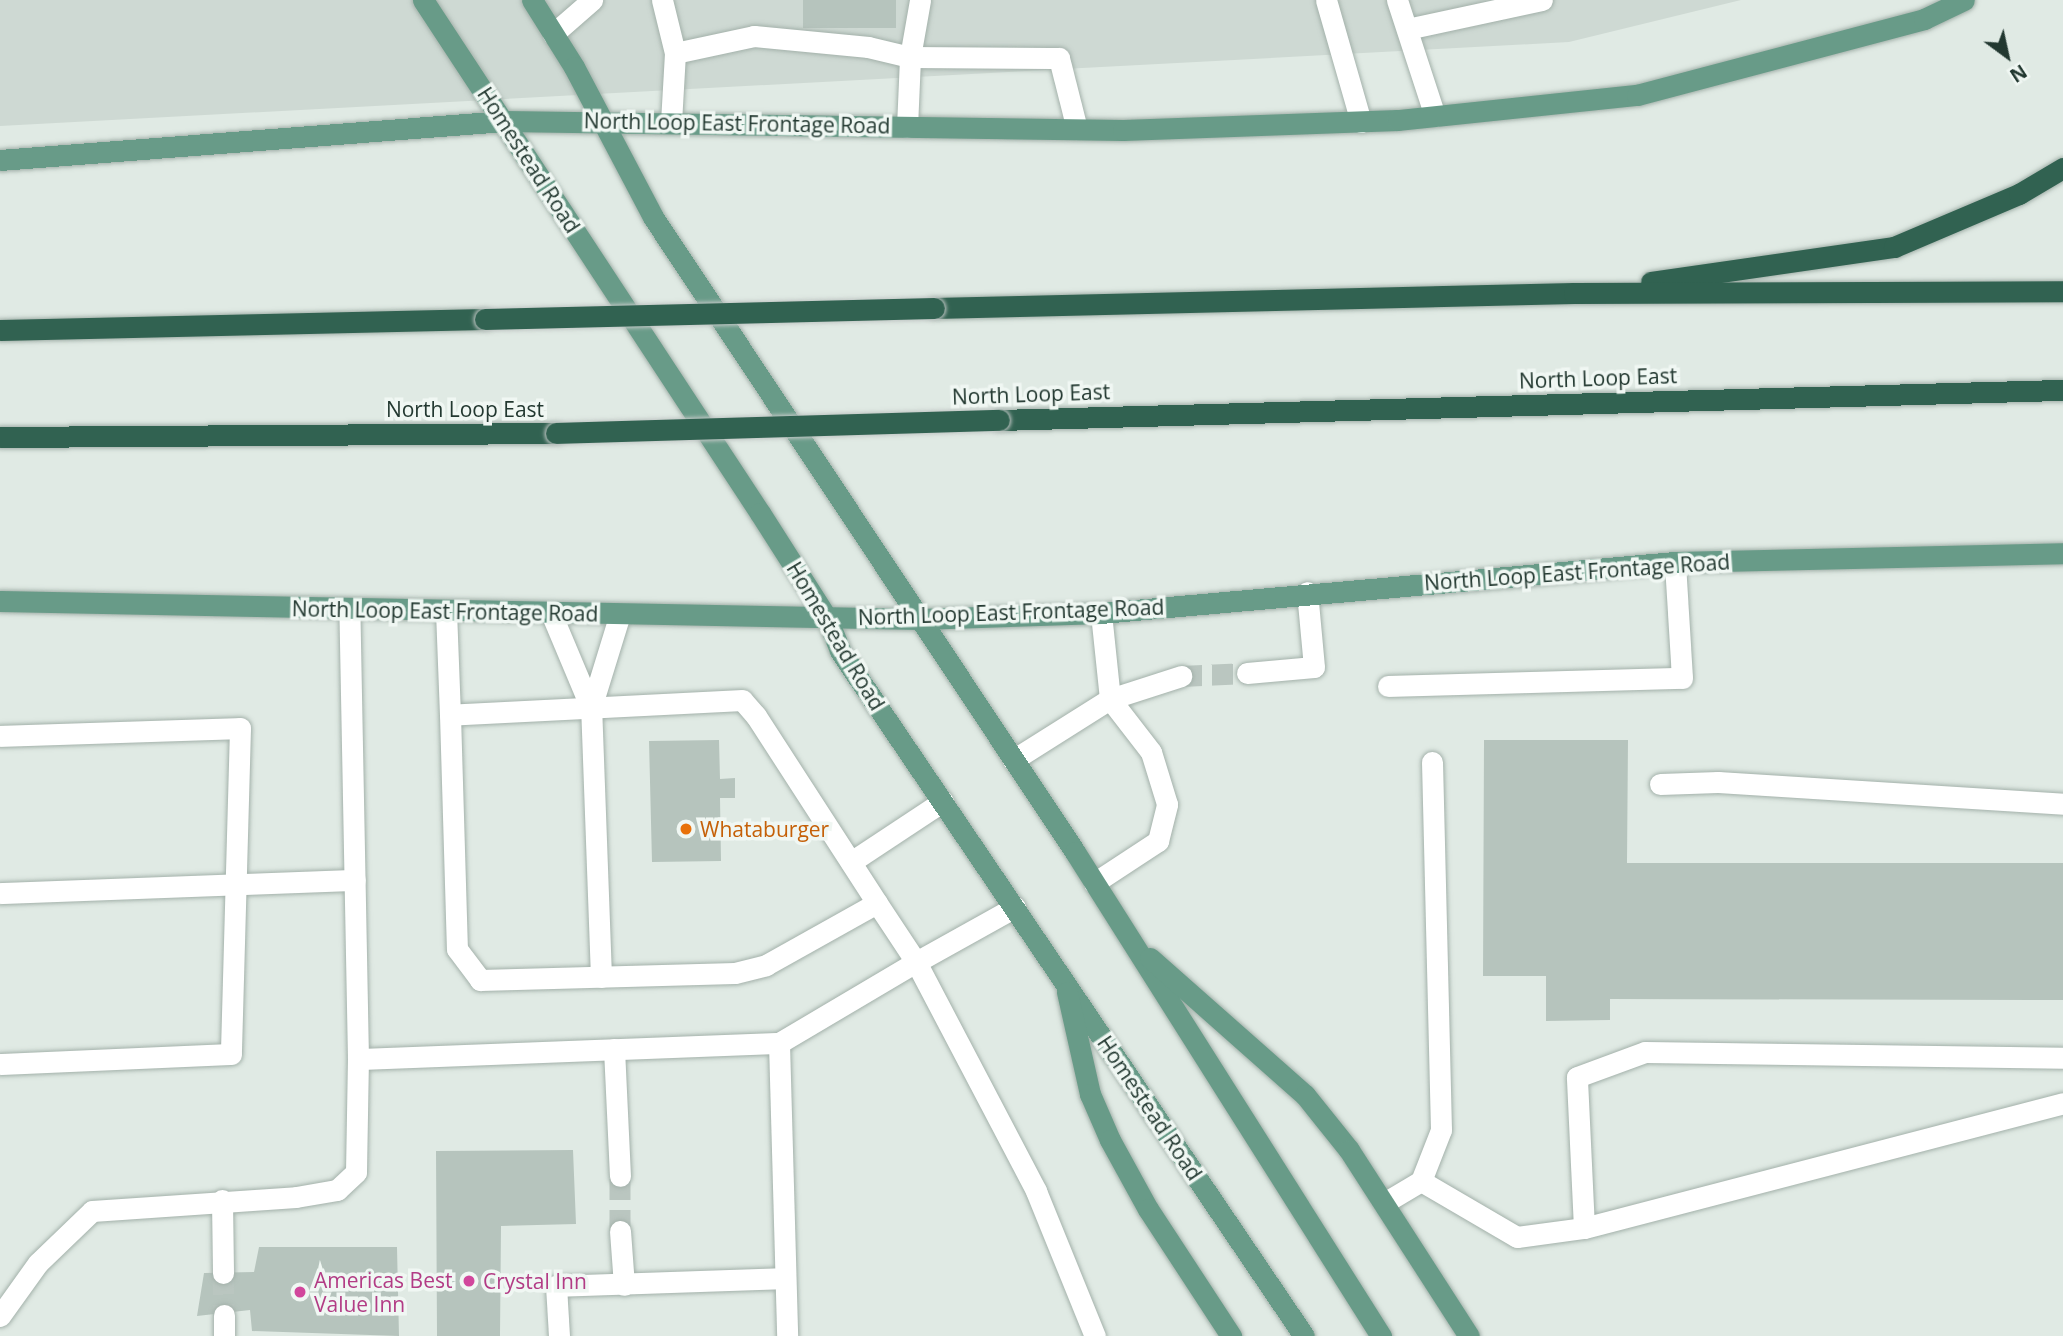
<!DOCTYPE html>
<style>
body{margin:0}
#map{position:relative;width:2063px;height:1336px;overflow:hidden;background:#e0eae4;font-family:"Open Sans",sans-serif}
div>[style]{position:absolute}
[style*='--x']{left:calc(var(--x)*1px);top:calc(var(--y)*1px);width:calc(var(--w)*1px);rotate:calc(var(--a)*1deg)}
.built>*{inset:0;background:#ced9d3}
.building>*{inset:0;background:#b6c4bd}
.minor-tunnel>*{height:21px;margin-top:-10.5px;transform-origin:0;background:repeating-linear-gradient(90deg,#bac6c0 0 21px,transparent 0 31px)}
.roads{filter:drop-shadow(0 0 2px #a3b1aa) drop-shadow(0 0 2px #a3b1aa)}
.minor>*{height:21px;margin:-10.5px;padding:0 10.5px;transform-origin:10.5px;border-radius:10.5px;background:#fff}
.major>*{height:21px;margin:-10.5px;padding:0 10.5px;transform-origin:10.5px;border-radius:10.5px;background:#689b88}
.highway>*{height:21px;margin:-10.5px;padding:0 10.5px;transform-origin:10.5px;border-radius:10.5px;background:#316251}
.bridges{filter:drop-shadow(0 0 2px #c1c7c5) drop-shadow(0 0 2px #c1c7c5)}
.highway-bridge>*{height:21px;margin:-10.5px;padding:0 10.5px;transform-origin:10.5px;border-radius:10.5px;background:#316251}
.dots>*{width:19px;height:19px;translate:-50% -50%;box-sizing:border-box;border:4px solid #f0f7f3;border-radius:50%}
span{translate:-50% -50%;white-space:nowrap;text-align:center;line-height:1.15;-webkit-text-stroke:7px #f0f7f3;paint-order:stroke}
.street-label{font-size:21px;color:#223830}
.food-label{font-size:21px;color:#c56008}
.left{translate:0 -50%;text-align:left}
.hotel-label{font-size:21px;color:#b23c85}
.north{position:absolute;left:1972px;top:21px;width:70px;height:70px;-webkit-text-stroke:5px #f0f7f3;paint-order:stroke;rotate:147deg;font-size:19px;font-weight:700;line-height:28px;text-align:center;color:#223830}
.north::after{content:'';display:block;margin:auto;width:24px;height:32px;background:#223830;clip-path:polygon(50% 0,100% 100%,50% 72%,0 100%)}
</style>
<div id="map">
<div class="built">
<i style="clip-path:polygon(0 0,1741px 0,1569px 42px,0 126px)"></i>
</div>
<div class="building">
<i style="clip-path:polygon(803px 0,896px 0,896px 28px,803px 28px)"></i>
<i style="clip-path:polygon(719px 740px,720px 779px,735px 778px,735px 798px,720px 798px,721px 861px,652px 862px,649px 741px)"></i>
<i style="clip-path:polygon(1484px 740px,1628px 740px,1627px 863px,2063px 863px,2063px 1000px,1610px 999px,1610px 1020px,1546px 1021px,1546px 976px,1483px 976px)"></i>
<i style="clip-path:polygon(573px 1150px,576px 1224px,501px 1226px,500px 1336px,437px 1336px,436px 1151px)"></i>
<i style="clip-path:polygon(259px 1247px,397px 1247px,399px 1336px,252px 1331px,250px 1310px,197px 1316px,204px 1273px,254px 1272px)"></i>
</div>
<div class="minor-tunnel">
<i style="--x:1181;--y:676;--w:66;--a:-2.6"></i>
<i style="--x:620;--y:1231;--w:55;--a:-90"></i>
<i style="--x:223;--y:1273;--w:42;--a:88.6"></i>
</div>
<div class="roads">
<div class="minor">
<i style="--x:662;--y:0;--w:55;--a:76.2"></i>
<i style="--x:675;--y:53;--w:70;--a:93.3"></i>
<i style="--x:1326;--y:0;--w:127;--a:74"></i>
<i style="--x:1397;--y:0;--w:122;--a:71.9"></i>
<i style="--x:1407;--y:29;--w:138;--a:-12.1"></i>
<i style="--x:553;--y:34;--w:52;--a:-41.1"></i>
<i style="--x:675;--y:53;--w:81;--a:-12.1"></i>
<i style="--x:754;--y:36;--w:115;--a:5.5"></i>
<i style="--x:868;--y:47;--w:43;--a:13.4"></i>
<i style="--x:910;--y:57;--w:149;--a:0.4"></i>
<i style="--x:1059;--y:58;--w:73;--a:75.8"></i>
<i style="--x:907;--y:127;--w:70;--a:-87.5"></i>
<i style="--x:910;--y:57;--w:58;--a:-80"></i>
<i style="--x:446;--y:611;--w:104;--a:87.8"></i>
<i style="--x:551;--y:613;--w:103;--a:67.2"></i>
<i style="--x:1247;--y:673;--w:67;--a:-5.1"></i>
<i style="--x:1314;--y:667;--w:75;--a:-95.3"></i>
<i style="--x:1388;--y:686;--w:294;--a:-1.6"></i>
<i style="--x:1682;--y:678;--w:116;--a:-93.5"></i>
<i style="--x:0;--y:736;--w:240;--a:-1.9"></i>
<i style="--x:240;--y:728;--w:326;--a:91.6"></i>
<i style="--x:231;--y:1054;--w:231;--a:177.5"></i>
<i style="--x:1013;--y:760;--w:115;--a:-32.2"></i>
<i style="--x:1110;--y:699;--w:75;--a:-17.9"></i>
<i style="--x:1660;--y:784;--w:58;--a:-2"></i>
<i style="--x:1718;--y:782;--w:346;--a:3.6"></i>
<i style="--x:851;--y:862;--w:110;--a:-33.5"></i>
<i style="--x:1094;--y:883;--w:77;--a:-33.3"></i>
<i style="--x:1158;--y:841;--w:38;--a:-76"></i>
<i style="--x:1167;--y:804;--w:54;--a:-107.1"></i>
<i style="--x:1151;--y:752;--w:67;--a:-127.7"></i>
<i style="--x:1110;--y:699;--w:86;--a:-96"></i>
<i style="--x:0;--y:893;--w:355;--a:-2.1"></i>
<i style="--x:1015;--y:907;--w:113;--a:150.9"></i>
<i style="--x:916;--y:962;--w:259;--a:62.3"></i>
<i style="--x:1036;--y:1191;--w:157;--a:67.9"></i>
<i style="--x:601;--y:977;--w:269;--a:-92.1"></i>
<i style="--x:591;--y:708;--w:98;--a:-72.9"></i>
<i style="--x:779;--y:1043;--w:293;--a:88.4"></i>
<i style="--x:614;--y:1049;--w:127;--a:87.3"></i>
<i style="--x:358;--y:1059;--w:421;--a:-2.2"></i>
<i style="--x:779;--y:1043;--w:159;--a:-30.6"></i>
<i style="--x:916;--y:962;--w:71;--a:-123.5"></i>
<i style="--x:877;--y:903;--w:223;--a:-122.9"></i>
<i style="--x:756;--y:716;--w:21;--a:-131"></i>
<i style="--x:742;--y:700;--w:292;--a:177.1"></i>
<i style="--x:450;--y:715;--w:234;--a:88.3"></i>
<i style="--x:457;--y:949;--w:39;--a:53"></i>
<i style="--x:480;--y:980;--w:255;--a:-1.6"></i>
<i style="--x:735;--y:973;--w:32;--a:-14"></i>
<i style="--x:766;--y:965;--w:127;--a:-29.2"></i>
<i style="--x:1421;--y:1181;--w:55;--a:-68.6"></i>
<i style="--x:1441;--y:1130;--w:368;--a:-91.4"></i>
<i style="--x:222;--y:1200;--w:73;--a:89.2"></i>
<i style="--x:1384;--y:1203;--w:43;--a:-30.7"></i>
<i style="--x:1421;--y:1181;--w:111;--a:30.3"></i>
<i style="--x:1517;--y:1237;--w:68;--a:-7.7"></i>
<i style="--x:1584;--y:1228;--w:495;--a:-14.6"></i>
<i style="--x:1584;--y:1228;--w:151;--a:-92.7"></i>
<i style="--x:1577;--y:1077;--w:72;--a:-20.2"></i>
<i style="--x:1645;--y:1052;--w:418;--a:0.8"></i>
<i style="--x:620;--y:1231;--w:54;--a:85.8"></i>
<i style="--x:224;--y:1315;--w:21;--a:90"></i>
<i style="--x:0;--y:1316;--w:65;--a:-54.4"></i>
<i style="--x:38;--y:1263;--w:75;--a:-43.9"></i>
<i style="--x:92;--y:1211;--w:204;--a:-3.9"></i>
<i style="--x:296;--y:1197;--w:42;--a:-9.7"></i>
<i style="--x:337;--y:1190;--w:26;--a:-43"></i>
<i style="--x:356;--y:1172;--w:113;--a:-89"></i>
<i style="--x:358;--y:1059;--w:450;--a:-91.1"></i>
<i style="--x:559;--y:1336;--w:50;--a:-93.4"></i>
<i style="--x:556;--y:1286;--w:229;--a:-2"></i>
</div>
<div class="major">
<i style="--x:423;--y:0;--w:614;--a:56.7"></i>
<i style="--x:760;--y:513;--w:125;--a:57.5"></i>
<i style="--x:827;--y:618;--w:35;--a:68"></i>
<i style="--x:840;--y:651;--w:827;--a:55.89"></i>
<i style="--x:532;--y:0;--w:79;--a:57.9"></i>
<i style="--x:574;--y:67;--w:170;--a:62.2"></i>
<i style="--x:653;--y:217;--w:762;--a:56.39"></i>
<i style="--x:1075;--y:852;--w:573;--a:57.7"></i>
<i style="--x:0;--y:160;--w:506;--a:-4.42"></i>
<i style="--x:504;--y:121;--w:619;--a:0.83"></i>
<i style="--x:1123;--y:130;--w:275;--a:-2.1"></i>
<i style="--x:1398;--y:120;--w:240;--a:-6"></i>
<i style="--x:1637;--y:95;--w:297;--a:-14.8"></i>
<i style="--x:1924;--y:19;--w:44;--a:-25.4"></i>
<i style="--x:0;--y:601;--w:919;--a:1.12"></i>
<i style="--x:919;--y:619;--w:182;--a:-1.9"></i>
<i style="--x:1101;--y:613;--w:576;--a:-5.08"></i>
<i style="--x:1675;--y:562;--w:388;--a:-1.3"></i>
<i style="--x:1150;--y:958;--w:207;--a:41.5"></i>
<i style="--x:1305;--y:1095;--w:70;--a:51.3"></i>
<i style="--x:1349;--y:1150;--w:221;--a:57.2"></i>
<i style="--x:1067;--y:992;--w:105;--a:77.3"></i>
<i style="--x:1090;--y:1094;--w:50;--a:66.5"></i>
<i style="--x:1110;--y:1140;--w:79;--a:61.2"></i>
<i style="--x:1148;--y:1209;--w:152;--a:56.8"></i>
</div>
<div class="highway">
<i style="--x:1651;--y:282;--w:246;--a:-8.2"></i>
<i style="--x:1894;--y:247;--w:136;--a:-23"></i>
<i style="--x:2019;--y:194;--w:51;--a:-30.6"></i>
<i style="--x:934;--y:308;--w:640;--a:-1.34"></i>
<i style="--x:1574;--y:293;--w:489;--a:-0.2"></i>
<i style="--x:0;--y:330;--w:485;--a:-1.3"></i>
<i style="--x:999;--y:420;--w:1064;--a:-1.62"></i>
<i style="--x:0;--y:437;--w:556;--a:-0.41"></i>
</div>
</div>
<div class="bridges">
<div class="highway-bridge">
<i style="--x:485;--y:319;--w:449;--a:-1.4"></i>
<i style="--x:556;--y:433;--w:443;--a:-1.7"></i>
</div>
</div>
<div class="dots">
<i style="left:686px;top:829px;background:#e8710a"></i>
<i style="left:469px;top:1281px;background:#d1479c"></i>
<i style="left:300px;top:1292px;background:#d1479c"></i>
</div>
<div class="street-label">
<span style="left:737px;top:123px;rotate:1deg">North Loop East Frontage Road</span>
<span style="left:529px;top:160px;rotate:57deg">Homestead Road</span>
<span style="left:1598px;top:378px;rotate:-2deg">North Loop East</span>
<span style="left:1031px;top:394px;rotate:-2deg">North Loop East</span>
<span style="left:465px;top:409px">North Loop East</span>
<span style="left:1577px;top:572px;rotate:-4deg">North Loop East Frontage Road</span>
<span style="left:445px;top:611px;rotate:1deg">North Loop East Frontage Road</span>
<span style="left:1011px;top:612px;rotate:-2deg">North Loop East Frontage Road</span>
<span style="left:836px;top:636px;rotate:59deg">Homestead Road</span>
<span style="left:1150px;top:1108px;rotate:56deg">Homestead Road</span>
</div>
<div class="food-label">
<span class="left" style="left:700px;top:829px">Whataburger</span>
</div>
<div class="hotel-label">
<span class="left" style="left:314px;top:1292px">Americas Best<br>Value Inn</span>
<span class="left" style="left:483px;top:1281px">Crystal Inn</span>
</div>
<div class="north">N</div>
</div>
